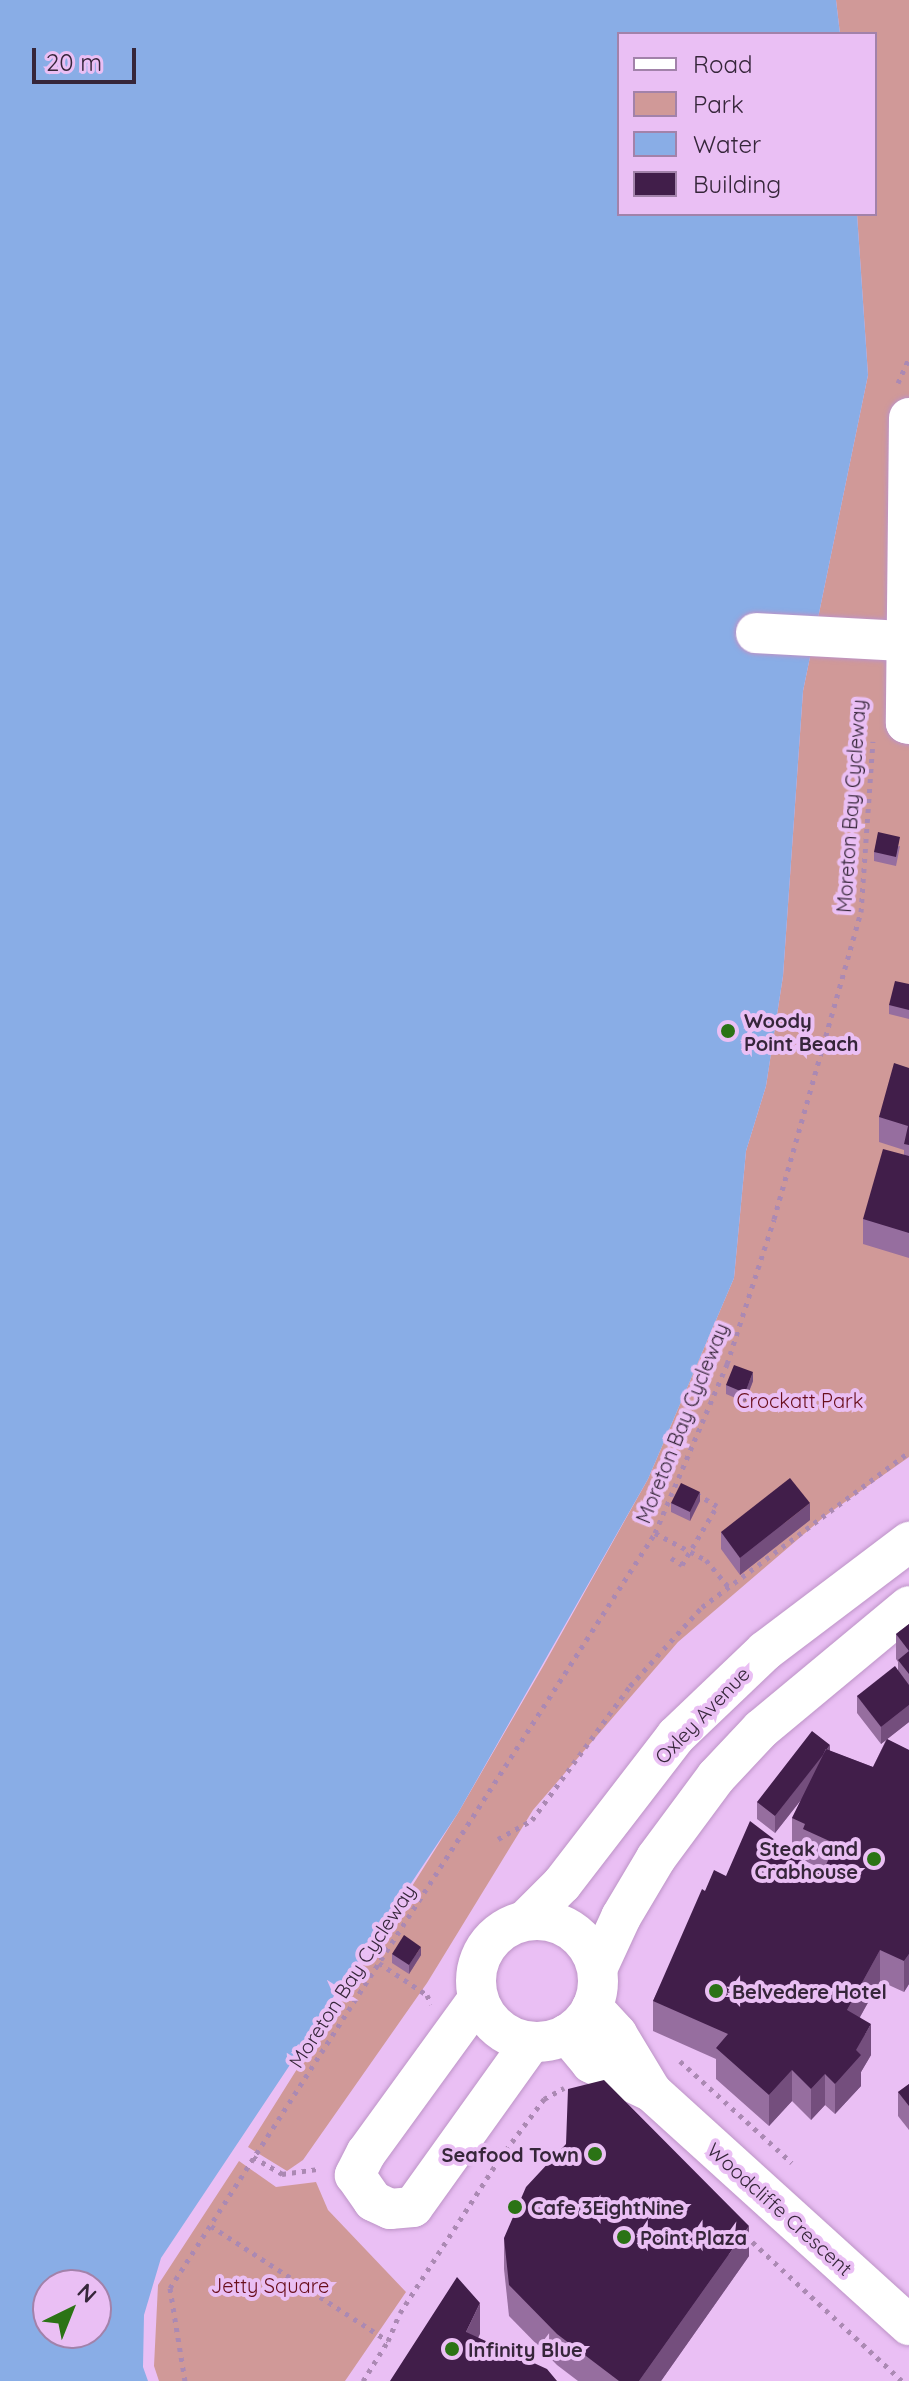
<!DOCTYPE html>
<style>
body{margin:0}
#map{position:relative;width:909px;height:2381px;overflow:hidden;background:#eabff4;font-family:Quicksand,sans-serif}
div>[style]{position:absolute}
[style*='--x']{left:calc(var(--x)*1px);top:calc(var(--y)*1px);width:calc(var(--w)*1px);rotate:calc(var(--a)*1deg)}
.green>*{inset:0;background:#d09998}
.water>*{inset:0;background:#89ade6}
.path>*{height:5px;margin-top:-2.5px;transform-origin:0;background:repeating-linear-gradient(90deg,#ab89b3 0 4px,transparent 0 10px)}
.roads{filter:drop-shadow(0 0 2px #bc93c6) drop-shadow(0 0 2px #bc93c6)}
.minor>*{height:40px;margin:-20px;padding:0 20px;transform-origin:20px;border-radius:20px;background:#fff}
.minor>.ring{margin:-20px;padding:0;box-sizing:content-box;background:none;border:40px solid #fff;border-radius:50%}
.wall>*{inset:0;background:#966e9f}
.shaded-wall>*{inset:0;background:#744e7d}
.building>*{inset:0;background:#411e4a}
.dots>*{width:22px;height:22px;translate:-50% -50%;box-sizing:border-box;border:4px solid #eabff4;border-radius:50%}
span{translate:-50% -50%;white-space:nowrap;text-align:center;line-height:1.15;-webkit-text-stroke:8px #eabff4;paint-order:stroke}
.street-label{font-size:20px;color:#36263a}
.poi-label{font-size:20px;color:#36263a;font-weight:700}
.left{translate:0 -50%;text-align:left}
.right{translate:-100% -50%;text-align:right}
.park-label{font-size:20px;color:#690e1c}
.legend{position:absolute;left:617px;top:32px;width:260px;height:184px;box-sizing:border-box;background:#eabff4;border:2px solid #a282aa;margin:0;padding:10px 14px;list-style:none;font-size:24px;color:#36263a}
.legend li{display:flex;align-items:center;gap:16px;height:40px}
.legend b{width:40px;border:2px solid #a282aa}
.north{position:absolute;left:32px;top:2269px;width:80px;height:80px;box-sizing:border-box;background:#eabff4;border:2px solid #a282aa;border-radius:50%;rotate:43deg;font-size:22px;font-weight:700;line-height:32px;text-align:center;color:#36263a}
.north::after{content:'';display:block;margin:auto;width:28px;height:36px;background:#2b7315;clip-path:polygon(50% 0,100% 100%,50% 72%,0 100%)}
.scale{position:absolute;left:32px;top:48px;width:104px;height:36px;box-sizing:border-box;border:4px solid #36263a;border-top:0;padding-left:10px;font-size:24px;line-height:28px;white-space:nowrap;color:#36263a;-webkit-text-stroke:6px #eabff4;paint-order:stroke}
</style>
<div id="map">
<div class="green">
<i style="clip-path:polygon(836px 0,909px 0,909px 1457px,825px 1516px,678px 1642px,533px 1810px,427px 1983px,303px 2160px,287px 2171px,248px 2147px,458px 1813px,545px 1663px,648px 1479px,734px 1278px,746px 1151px,766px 1086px,783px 976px,803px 691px,868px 375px,857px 214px,875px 214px,875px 34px,840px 34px)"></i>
<i style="clip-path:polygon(239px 2161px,276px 2187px,316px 2182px,328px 2210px,406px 2292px,345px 2381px,159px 2381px,154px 2366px,158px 2285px)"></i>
</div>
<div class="water">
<i style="clip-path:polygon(evenodd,0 0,836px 0,840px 34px,619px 34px,619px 214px,857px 214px,868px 375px,803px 691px,783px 976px,766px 1086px,746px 1151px,734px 1278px,648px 1479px,458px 1813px,161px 2258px,144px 2315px,143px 2367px,148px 2381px,0 2381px,0 0,48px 2285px,96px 2285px,96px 2333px,48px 2333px,48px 2285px)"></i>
</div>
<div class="path">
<i style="--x:898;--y:383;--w:27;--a:-66"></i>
<i style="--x:655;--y:1533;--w:58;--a:27.9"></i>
<i style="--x:706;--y:1560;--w:35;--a:50"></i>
<i style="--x:671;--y:1558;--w:13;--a:32"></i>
<i style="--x:682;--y:1565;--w:69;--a:-59.3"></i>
<i style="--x:717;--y:1506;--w:26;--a:-149"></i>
<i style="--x:498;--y:1839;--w:39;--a:-29"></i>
<i style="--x:532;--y:1820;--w:166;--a:-53.8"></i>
<i style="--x:630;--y:1686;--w:107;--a:-47.7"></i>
<i style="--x:702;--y:1607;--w:259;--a:-36.8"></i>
<i style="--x:379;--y:1963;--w:58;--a:33.7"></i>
<i style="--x:427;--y:1995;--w:10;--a:66"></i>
<i style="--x:680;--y:2061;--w:151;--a:42.3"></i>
<i style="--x:253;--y:2157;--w:34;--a:30"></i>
<i style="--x:282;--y:2174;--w:37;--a:-8"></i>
<i style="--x:211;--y:2226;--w:211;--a:33"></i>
<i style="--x:745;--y:2235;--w:214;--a:42.9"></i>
<i style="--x:185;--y:2381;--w:94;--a:-99.2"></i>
<i style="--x:170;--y:2288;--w:897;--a:-57.28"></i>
<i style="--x:655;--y:1533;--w:184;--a:-66.9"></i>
<i style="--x:727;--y:1364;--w:152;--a:-72"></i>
<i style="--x:774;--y:1219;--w:319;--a:-74.2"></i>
<i style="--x:861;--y:912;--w:171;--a:-86"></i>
<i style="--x:363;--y:2381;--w:47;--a:-58"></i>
<i style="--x:388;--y:2341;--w:30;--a:-67"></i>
<i style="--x:400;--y:2313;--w:184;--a:-57.2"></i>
<i style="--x:500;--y:2158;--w:74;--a:-53.3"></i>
<i style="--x:544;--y:2099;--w:23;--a:-29"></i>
</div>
<div class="roads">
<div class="minor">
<i style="--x:909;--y:418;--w:305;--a:90.6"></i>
<i style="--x:906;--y:723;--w:3;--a:18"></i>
<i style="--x:756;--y:633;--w:150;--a:3.1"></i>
<i style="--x:526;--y:1920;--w:51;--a:-45"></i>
<i style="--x:562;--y:1884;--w:187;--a:-52.4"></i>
<i style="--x:676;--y:1736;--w:123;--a:-43.7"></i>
<i style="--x:765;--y:1651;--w:181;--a:-37.1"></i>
<i class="ring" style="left:476px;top:1920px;width:82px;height:82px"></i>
<i style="--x:598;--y:1967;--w:55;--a:-65.3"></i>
<i style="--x:621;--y:1917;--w:69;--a:-59.3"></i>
<i style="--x:656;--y:1858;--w:101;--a:-53.5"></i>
<i style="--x:716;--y:1777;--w:66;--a:-46.8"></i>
<i style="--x:761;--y:1729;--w:192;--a:-39.7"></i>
<i style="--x:478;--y:1999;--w:190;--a:126"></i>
<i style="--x:366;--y:2153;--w:25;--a:117"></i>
<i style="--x:355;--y:2175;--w:32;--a:55"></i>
<i style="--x:373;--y:2201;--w:19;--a:25"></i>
<i style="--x:390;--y:2209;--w:23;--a:-5"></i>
<i style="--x:413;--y:2207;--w:203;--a:-54.4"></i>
<i style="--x:592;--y:2007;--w:37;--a:47"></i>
<i style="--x:617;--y:2034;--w:68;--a:58.9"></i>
<i style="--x:567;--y:2034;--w:38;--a:50"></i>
<i style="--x:591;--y:2063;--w:68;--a:25.4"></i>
<i style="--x:652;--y:2092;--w:347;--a:42.2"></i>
</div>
</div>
<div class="wall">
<i style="clip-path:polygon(852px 702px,863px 703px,862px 727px,851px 726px)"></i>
<i style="clip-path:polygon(900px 846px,896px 866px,874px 861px,874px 852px)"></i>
<i style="clip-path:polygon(909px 984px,909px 1019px,889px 1014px,889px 1005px)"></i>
<i style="clip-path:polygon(909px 1068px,909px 1258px,863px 1244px,863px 1219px,904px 1155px,904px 1150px,879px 1142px,879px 1117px)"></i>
<i style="clip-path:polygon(753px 1381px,745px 1402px,726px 1394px,726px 1385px)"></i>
<i style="clip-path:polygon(700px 1501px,690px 1521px,671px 1512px,671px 1503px)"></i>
<i style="clip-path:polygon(810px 1520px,740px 1575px,721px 1549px,721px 1532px)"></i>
<i style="clip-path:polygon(909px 1624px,909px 1722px,887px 1739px,909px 1750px,909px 1984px,904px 1992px,880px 1981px,860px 2017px,871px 2055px,861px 2072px,861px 2086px,835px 2114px,825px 2105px,811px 2120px,792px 2101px,769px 2126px,716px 2079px,716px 2059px,653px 2031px,653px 2001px,705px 1891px,726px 1876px,821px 1875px,824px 1870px,803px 1860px,803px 1854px,792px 1849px,792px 1818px,801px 1800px,775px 1833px,757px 1819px,757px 1802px,830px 1751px,873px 1767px,886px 1740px,881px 1744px,857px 1713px,857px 1696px,898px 1670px,898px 1662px,896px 1659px,896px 1634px)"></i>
<i style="clip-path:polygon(392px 1954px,421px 1955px,409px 1974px,392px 1963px)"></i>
<i style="clip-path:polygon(909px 2084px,909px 2130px,898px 2116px,898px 2092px)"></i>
<i style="clip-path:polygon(504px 2238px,749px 2256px,661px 2381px,578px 2381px,557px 2365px,509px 2316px,504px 2269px)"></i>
</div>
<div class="shaded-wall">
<i style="clip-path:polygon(753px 1372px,753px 1381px,745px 1402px,745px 1393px)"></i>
<i style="clip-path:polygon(700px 1492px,700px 1501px,690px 1521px,690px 1512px)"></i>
<i style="clip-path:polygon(810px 1503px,810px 1520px,740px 1575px,740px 1558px)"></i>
<i style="clip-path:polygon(909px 1705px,909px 1722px,881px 1744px,881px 1727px)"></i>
<i style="clip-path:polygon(830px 1745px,830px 1763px,775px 1833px,775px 1816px)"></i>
<i style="clip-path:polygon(421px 1947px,421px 1955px,409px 1974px,409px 1965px)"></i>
<i style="clip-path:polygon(880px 1950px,880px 1981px,847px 2040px,847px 2010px)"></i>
<i style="clip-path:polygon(909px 1954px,909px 1984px,904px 1992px,904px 1961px)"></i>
<i style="clip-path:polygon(871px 2024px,871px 2055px,861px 2072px,861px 2086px,835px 2114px,835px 2084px)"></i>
<i style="clip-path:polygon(792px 2070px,792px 2101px,769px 2126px,769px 2095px)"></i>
<i style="clip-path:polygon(825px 2074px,825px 2105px,811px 2120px,811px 2089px)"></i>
<i style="clip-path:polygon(749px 2226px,749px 2256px,661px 2381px,639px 2381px)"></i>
<i style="clip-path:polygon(480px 2303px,480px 2334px,466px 2363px,466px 2332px)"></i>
</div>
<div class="building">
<i style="clip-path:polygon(852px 702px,863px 703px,862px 718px,851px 718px)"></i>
<i style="clip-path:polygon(878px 832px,900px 837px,896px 857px,874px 852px)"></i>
<i style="clip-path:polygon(895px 981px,909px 984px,909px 1010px,889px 1005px)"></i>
<i style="clip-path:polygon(894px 1063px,909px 1068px,909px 1145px,904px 1144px,908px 1126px,879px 1117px)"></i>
<i style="clip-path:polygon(883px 1149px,909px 1156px,909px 1233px,863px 1219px)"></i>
<i style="clip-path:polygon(734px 1365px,753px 1372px,745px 1393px,726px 1385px)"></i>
<i style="clip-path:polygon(790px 1478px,810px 1503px,740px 1558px,721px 1532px)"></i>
<i style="clip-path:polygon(681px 1483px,700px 1492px,690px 1512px,671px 1503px)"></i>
<i style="clip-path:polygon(909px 1624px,909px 1651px,896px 1634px)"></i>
<i style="clip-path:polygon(909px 1651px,909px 1674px,898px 1660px)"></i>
<i style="clip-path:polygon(895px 1666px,909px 1685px,909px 1705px,881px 1727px,857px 1696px)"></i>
<i style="clip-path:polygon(812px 1731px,830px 1745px,827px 1749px,826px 1749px,823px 1755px,775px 1816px,757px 1802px)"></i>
<i style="clip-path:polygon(887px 1739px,909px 1750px,909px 1954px,904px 1961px,880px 1950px,847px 2010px,871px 2024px,856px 2050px,861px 2055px,835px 2084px,825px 2074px,811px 2089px,792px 2070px,769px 2095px,716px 2048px,728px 2034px,653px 2001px,702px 1889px,705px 1891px,714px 1870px,726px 1876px,750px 1821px,821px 1875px,836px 1844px,803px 1829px,805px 1824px,792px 1818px,826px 1749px,873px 1767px)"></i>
<i style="clip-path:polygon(404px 1935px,421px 1947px,409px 1965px,392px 1954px)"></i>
<i style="clip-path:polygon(604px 2080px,749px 2226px,639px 2381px,619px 2381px,557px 2334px,509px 2285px,504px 2238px,526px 2187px,566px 2144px,568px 2089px)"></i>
<i style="clip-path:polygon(909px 2084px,909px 2106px,898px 2092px)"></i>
<i style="clip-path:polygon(457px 2277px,480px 2303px,466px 2332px,547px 2369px,557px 2381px,390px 2381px)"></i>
</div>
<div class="dots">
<i style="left:728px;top:1031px;background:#2b7315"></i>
<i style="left:874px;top:1859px;background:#2b7315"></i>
<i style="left:716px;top:1991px;background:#2b7315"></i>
<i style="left:595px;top:2154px;background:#2b7315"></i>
<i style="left:515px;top:2207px;background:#2b7315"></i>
<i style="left:624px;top:2237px;background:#2b7315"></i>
<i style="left:452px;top:2349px;background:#2b7315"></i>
</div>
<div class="street-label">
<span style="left:851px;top:806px;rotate:-86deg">Moreton Bay Cycleway</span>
<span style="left:682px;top:1423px;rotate:-68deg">Moreton Bay Cycleway</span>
<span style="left:702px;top:1715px;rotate:-46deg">Oxley Avenue</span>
<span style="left:352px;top:1976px;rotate:-57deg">Moreton Bay Cycleway</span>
<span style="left:780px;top:2209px;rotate:42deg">Woodcliffe Crescent</span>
</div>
<div class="poi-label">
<span class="left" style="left:744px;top:1032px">Woody<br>Point Beach</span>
<span class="right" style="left:858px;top:1860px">Steak and<br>Crabhouse</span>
<span class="left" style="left:732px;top:1991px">Belvedere Hotel</span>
<span class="right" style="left:579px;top:2154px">Seafood Town</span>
<span class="left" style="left:531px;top:2207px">Cafe 3EightNine</span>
<span class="left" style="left:640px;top:2237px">Point Plaza</span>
<span class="left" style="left:468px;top:2349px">Infinity Blue</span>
</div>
<div class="park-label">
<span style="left:800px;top:1400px">Crockatt Park</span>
<span style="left:270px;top:2285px">Jetty Square</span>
</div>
<ul class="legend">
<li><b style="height:10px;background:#fff"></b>Road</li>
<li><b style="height:22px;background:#d09998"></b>Park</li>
<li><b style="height:22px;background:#89ade6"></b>Water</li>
<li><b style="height:22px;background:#411e4a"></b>Building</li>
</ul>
<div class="north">N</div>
<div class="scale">20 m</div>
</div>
